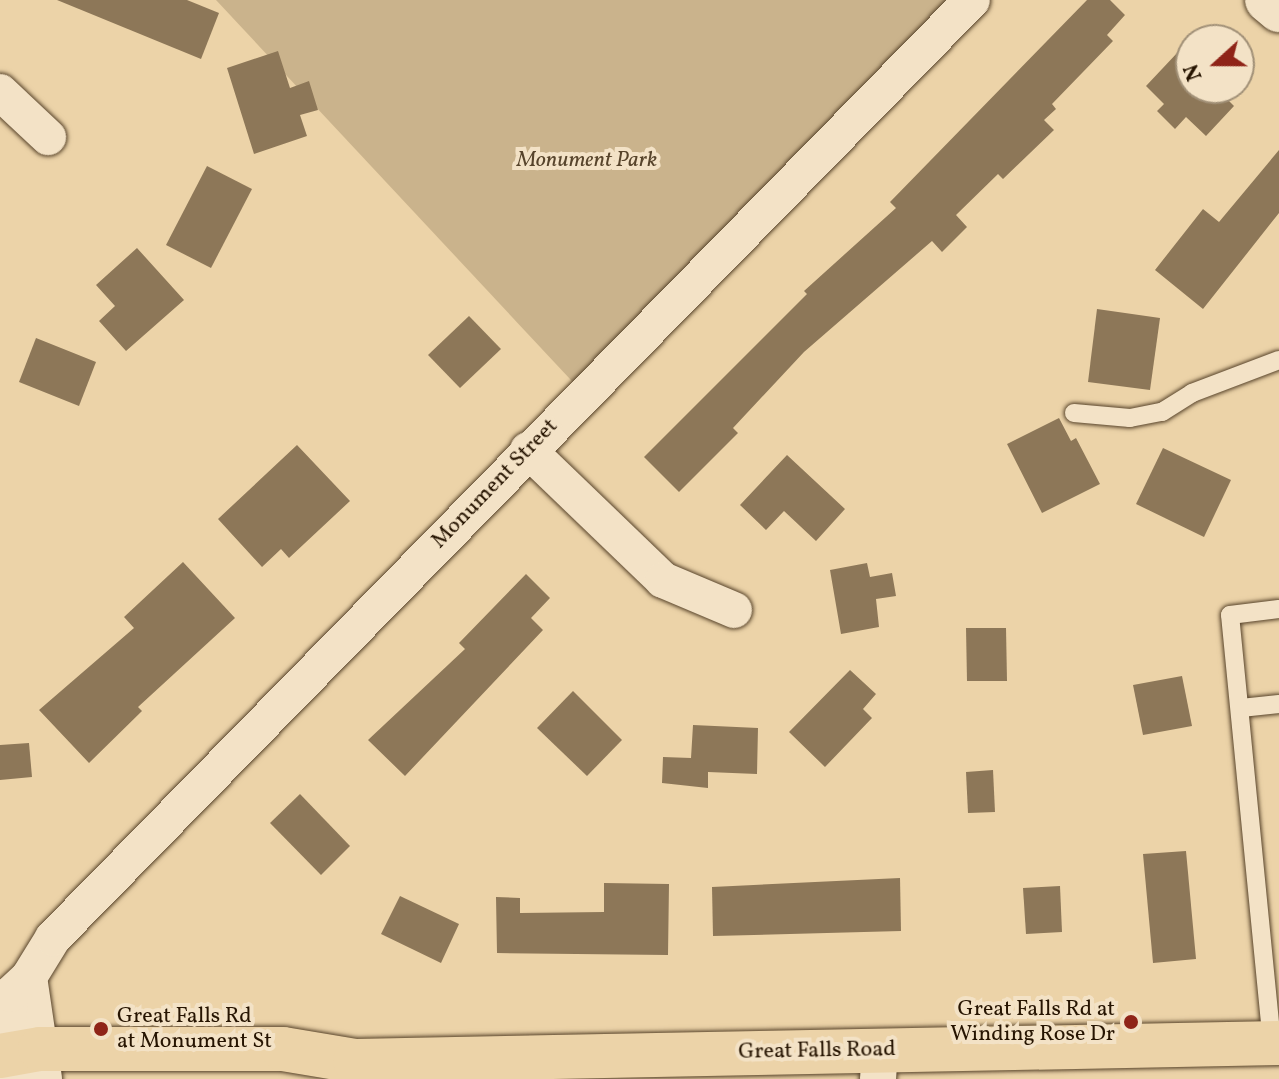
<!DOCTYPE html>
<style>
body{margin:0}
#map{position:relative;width:1279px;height:1079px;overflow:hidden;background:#ecd3a8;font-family:Vollkorn,serif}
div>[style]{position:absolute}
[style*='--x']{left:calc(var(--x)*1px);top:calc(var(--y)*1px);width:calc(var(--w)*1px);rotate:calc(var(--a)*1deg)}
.green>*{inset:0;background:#cab38c}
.building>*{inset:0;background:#8d7758}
.roads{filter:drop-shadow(0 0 2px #58442b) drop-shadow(0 0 2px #58442b)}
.lane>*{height:18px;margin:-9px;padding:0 9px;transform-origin:9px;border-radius:9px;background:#f3e2c6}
.street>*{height:36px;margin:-18px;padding:0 18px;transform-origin:18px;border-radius:18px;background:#f3e2c6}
.secondary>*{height:44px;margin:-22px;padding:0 22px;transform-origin:22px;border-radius:22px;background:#f3e2c6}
.primary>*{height:44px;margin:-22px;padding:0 22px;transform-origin:22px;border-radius:22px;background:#ecd3a8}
.dots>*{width:22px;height:22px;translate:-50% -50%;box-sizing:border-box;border:4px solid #f3e2c6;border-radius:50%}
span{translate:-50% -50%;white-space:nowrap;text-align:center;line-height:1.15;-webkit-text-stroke:8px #f3e2c6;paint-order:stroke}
.park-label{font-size:22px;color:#57442b;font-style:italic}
.street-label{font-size:22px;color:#261401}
.poi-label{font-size:22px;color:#261401}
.right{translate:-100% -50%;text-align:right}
.left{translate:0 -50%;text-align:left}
.north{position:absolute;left:1175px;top:24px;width:80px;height:80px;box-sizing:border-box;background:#f3e2c6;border:2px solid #a19077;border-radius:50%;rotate:249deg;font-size:22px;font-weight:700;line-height:32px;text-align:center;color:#261401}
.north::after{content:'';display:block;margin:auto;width:28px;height:36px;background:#8f2418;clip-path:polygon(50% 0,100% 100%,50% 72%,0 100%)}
</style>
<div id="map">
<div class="green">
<i style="clip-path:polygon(216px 0,972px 0,584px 394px)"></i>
</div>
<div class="building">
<i style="clip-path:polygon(57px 0,187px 0,219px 13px,201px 59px)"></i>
<i style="clip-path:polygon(1087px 0,1110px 0,1125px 15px,1107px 35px,1113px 41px,1052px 104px,1056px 109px,1044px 120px,1054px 130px,1003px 179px,998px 174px,956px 215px,967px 227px,942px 252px,932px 241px,804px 352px,733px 428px,738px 433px,679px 492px,644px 457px,807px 294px,804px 291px,896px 208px,890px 202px)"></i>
<i style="clip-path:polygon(278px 51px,290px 88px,309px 81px,318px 110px,300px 115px,307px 136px,254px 154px,227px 68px)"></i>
<i style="clip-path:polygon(1178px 52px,1191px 64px,1191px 88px,1216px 88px,1234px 106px,1206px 136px,1186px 117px,1175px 129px,1157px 111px,1164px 104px,1146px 86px)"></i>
<i style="clip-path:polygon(1279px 150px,1279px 213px,1203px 309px,1155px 270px,1203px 209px,1219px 222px)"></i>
<i style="clip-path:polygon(207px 166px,252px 189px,211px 268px,166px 245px)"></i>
<i style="clip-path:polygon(137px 248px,184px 300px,126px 351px,99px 321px,115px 306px,96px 285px)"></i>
<i style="clip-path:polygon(1097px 309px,1160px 318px,1150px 390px,1088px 382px)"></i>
<i style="clip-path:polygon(469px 316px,501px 349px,460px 388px,428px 355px)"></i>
<i style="clip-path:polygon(36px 338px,96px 362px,79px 406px,19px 382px)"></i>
<i style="clip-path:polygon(1059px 418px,1071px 441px,1076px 438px,1100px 484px,1042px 513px,1007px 444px)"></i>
<i style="clip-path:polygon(297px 445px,350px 501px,289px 558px,281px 549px,262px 567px,218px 519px)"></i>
<i style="clip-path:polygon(1163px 448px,1231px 480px,1204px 537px,1136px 504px)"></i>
<i style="clip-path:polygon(787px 455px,845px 509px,816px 541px,784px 511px,766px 530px,740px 505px)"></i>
<i style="clip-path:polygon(183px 562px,235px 618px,138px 707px,142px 711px,89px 763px,39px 710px,134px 628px,124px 617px)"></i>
<i style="clip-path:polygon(867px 563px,870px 577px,892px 573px,896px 596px,876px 599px,879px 627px,841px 634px,830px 570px)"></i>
<i style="clip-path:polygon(526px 574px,550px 598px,531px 618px,543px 630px,405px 776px,368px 740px,465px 649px,459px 643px)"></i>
<i style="clip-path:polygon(966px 628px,1006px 628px,1007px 681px,967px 681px)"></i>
<i style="clip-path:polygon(850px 670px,876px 694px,863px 709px,872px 718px,825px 767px,789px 732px)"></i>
<i style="clip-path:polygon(1182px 676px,1192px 726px,1143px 735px,1133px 685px)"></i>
<i style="clip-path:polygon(573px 691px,622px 740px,587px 776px,537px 728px)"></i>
<i style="clip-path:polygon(693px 725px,758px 728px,757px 774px,708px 772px,708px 788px,662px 783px,663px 757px,691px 758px)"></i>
<i style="clip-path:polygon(29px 743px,32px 777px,0 780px,0 745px)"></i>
<i style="clip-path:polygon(993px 770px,995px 812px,968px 813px,966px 772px)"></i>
<i style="clip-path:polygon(300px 794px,350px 846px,321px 875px,270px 823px)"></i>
<i style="clip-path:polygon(1186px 851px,1196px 959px,1153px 963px,1143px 854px)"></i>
<i style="clip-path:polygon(900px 878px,901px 931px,713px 936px,712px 887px)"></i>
<i style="clip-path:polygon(604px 883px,669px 884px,668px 955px,497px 953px,496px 897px,520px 898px,520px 913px,604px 912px)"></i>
<i style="clip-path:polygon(1060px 886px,1062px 932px,1026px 934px,1023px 888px)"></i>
<i style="clip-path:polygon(400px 896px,459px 924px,441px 963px,381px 934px)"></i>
</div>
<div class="roads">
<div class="lane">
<i style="--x:1074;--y:413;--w:56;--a:5.1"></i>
<i style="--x:1130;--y:418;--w:33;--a:-11"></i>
<i style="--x:1162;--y:412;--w:36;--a:-32"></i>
<i style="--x:1192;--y:393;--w:93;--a:-20.8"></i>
<i style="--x:1241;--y:708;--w:38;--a:-6"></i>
<i style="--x:1272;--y:1043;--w:430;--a:-95.6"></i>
<i style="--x:1230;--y:615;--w:49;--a:-7"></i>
</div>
<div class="street">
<i style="--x:0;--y:92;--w:66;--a:43.2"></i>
<i style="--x:528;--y:450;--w:187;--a:43.9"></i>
<i style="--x:663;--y:580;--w:77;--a:22.9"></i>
<i style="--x:29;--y:977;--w:103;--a:81.6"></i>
<i style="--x:13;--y:1079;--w:61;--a:-94.7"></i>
<i style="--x:8;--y:1018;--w:24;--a:-83"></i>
<i style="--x:11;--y:994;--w:25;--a:-43"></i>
<i style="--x:29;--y:977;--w:46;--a:-58.4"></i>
<i style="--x:53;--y:938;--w:1313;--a:-45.59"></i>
<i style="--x:878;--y:1079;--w:30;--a:-86"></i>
</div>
<div class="secondary">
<i style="--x:1267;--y:0;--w:16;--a:40"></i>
</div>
<div class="primary">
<i style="--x:0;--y:1056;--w:41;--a:-9.9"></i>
<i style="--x:40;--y:1049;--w:243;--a:0"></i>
<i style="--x:283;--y:1049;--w:73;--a:9.5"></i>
<i style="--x:355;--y:1061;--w:924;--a:-1.12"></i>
</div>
</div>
<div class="dots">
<i style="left:1131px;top:1022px;background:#8f2418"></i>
<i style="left:101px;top:1029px;background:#8f2418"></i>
</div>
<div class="park-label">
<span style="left:587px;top:161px">Monument Park</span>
</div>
<div class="street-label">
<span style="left:495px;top:484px;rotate:-46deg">Monument Street</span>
<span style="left:817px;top:1051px;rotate:-1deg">Great Falls Road</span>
</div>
<div class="poi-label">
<span class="right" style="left:1115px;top:1022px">Great Falls Rd at<br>Winding Rose Dr</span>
<span class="left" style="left:117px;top:1029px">Great Falls Rd<br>at Monument St</span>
</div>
<div class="north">N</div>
</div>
